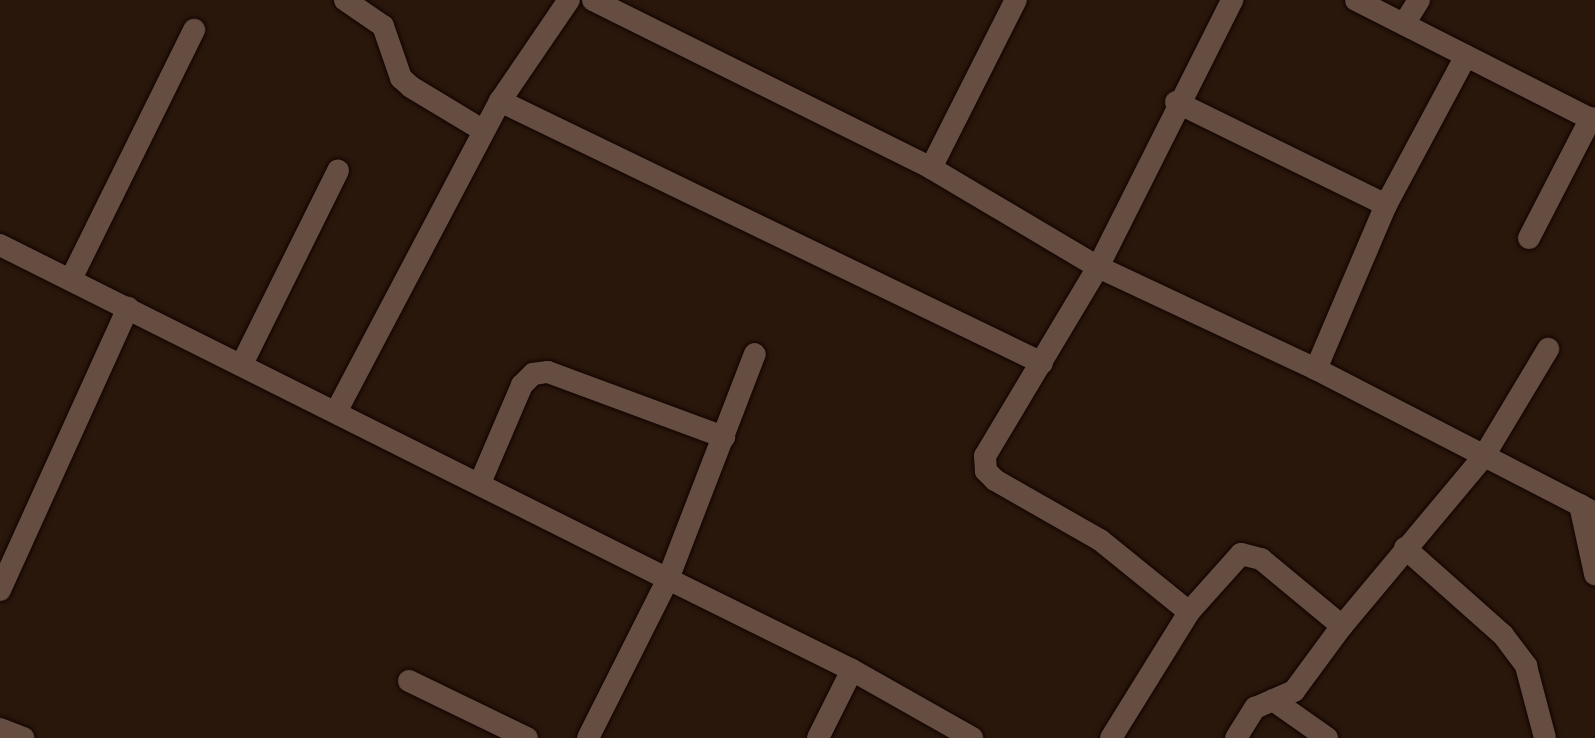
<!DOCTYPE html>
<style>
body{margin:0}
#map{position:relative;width:1595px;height:738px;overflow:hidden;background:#2a170b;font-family:Ubuntu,sans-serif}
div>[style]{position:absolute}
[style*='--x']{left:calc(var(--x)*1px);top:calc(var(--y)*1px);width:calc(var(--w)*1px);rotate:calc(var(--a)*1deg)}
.roads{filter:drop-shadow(0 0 2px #120300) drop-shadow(0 0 2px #120300)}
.minor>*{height:22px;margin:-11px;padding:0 11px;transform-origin:11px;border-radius:11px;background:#654e41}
.tertiary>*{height:22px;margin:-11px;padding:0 11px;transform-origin:11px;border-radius:11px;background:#654e41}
span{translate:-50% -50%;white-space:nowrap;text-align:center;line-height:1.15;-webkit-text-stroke:8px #200e04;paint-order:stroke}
</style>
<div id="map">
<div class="roads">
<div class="minor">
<i style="--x:345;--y:0;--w:46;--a:34.4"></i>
<i style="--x:383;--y:26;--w:55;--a:70.9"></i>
<i style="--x:401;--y:78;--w:13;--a:42"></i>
<i style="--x:411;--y:87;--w:85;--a:31.1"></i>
<i style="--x:593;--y:0;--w:377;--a:26.4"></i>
<i style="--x:931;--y:168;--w:194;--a:30.7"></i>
<i style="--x:1098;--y:267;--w:241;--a:25.1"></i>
<i style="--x:1316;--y:369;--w:314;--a:27.3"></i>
<i style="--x:1404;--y:24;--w:28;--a:-58"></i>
<i style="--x:500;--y:101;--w:602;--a:25.8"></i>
<i style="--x:1176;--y:102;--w:234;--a:26.1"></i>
<i style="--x:931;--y:168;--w:188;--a:-63.2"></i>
<i style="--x:1529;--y:238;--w:135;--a:-62.7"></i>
<i style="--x:0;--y:245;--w:747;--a:26.57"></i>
<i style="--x:668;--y:579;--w:241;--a:-68.9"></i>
<i style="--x:71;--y:279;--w:278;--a:-63.7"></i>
<i style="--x:242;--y:364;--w:216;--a:-63.6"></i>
<i style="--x:1316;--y:369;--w:178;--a:-66.9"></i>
<i style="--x:1386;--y:205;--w:169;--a:-61.8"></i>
<i style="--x:336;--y:412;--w:352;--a:-62.2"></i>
<i style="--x:500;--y:101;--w:122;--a:-55.7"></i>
<i style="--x:480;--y:483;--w:107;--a:-66.8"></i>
<i style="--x:522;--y:385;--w:16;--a:-45"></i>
<i style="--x:533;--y:374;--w:15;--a:-8"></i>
<i style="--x:548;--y:372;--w:188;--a:20.3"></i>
<i style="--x:1580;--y:505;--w:71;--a:77.7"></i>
<i style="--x:1405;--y:548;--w:131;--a:41.6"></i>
<i style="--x:1503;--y:635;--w:39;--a:53"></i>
<i style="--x:1526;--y:666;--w:74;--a:75.2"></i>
<i style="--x:0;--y:590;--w:310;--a:-65.6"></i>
<i style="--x:1189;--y:612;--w:114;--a:-141"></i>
<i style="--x:1100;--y:540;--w:121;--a:-150.3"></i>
<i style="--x:995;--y:480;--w:13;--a:-135"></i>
<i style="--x:986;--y:471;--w:15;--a:-94"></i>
<i style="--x:985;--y:456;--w:220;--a:-59.1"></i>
<i style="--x:1098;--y:267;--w:299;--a:-63.3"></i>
<i style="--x:852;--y:670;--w:138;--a:29.5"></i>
<i style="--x:409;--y:681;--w:131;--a:25.8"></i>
<i style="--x:1273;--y:700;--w:66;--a:35.1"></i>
<i style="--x:0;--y:729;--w:25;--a:21"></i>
<i style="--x:588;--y:738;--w:178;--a:-63.3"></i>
<i style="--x:668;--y:579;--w:205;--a:26.3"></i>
<i style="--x:852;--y:670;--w:76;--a:116.6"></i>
<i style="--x:1111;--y:738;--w:148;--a:-58.2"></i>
<i style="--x:1189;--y:612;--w:78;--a:-48.1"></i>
<i style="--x:1241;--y:554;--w:21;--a:14"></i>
<i style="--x:1261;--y:559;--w:105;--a:39.6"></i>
<i style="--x:1236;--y:738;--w:36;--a:-58"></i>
<i style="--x:1255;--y:708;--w:43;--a:-23.6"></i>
<i style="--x:1294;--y:691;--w:81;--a:-53.6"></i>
<i style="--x:1342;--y:626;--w:222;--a:-50.1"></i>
<i style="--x:1484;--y:456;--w:125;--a:-59.1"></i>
</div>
<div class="tertiary">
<i style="--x:1356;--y:0;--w:268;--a:26.9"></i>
</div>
</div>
</div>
